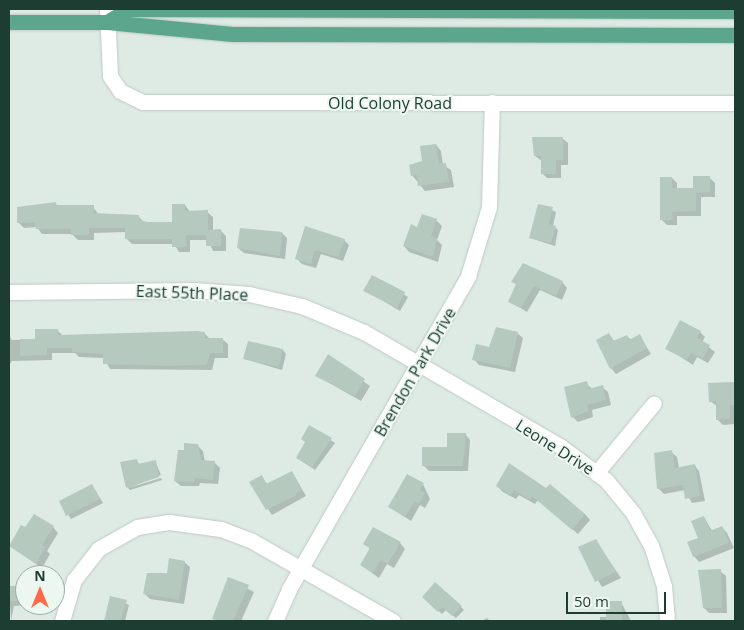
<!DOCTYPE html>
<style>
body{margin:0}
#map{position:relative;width:744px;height:630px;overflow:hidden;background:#ddebe4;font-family:"Open Sans",sans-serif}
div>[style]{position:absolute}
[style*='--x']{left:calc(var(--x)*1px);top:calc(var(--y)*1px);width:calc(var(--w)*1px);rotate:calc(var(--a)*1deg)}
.shadow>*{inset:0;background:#0003}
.building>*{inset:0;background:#b5c9bf}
.roads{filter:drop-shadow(0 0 1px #c0c8c6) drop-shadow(0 0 1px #c0c8c6)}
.minor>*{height:15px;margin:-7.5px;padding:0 7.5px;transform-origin:7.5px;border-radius:7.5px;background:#fff}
.major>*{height:15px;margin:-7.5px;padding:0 7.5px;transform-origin:7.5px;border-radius:7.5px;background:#5ca68e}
span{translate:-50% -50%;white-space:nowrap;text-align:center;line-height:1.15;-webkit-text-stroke:4px #edf7f2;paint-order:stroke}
.street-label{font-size:16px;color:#1d3c32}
.frame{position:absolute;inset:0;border:10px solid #1d3c32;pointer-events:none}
.north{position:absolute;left:15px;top:565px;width:50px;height:50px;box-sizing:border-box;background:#edf7f2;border:1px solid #9aaca5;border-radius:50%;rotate:0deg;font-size:14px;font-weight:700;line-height:20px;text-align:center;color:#1d3c32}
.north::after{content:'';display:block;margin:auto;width:18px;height:22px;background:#ff6947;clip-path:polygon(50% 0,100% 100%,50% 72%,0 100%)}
.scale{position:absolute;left:566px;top:592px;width:100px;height:22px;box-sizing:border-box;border:2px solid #1d3c32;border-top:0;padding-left:6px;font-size:15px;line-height:18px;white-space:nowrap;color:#1d3c32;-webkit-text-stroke:4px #edf7f2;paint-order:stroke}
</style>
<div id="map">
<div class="shadow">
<i style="clip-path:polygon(562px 138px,568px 143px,568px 165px,561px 165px,561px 178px,547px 178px,542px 173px,542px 161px,535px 156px)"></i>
<i style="clip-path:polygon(436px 145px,441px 151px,443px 165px,451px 170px,454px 187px,425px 191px,412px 175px)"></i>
<i style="clip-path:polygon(709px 177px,715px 183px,715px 197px,701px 197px,701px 216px,677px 216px,677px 225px,667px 225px,661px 219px,672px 178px,677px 183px,677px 189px,695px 189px)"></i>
<i style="clip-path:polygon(55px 203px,59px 207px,93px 207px,99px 215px,138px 216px,144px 222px,173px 223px,185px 205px,190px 212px,207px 212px,213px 217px,213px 231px,221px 231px,226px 236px,226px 251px,213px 251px,208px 240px,190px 240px,190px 252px,179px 252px,174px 244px,132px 244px,126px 238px,126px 232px,94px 233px,94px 240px,78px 240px,72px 234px,42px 234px,37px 227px,24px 228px,18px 222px)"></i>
<i style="clip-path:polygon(539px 205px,556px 212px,553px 226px,558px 230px,555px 246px,530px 238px)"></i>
<i style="clip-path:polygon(436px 220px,442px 226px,437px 240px,442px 245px,438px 262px,409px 252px,404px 246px,418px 228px)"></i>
<i style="clip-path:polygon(306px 228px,344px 240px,349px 245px,343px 261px,321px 254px,316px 268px,302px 264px,296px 258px)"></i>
<i style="clip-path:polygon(282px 233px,287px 238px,285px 259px,244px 253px,238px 248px)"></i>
<i style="clip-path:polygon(372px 276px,408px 297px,400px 311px,365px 290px)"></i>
<i style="clip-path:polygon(513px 282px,562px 282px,567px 288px,562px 300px,540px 290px,527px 312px,509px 301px,517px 285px)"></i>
<i style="clip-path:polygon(57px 330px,63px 336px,204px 333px,210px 339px,222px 339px,228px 344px,228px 358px,215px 358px,212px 370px,110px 369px,104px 358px,79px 357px,75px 353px,52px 353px,52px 360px,12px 361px,9px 365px,9px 336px,12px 340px,36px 340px)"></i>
<i style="clip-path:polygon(700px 332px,705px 337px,702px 342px,715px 352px,708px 363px,697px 357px,693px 365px,667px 348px)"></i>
<i style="clip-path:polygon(517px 333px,523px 338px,515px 372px,479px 365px,474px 359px)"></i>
<i style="clip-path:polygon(609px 334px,615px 342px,627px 336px,631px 340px,640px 336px,651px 354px,616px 374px,611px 368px)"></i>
<i style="clip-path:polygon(283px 350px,286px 354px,282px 370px,245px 359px)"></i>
<i style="clip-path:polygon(328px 356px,370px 386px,361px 401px,317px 376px)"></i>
<i style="clip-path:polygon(586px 383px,592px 389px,602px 387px,608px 392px,611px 405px,592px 410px,593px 417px,578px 422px,573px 417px)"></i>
<i style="clip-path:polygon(735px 383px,735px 424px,723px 425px,717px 419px,717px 406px,710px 401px,710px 384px)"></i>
<i style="clip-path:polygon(310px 427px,335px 443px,315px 470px,297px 458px,306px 443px)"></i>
<i style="clip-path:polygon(465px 434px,470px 440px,468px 471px,429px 471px,424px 466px)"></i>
<i style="clip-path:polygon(198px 446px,203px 451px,205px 462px,214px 462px,220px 468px,218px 484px,200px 483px,199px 486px,181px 486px,175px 481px,185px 452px)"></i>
<i style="clip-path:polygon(671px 452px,677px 457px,679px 468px,694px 465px,699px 471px,705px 501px,692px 503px,685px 490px,664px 494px,658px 488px)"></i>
<i style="clip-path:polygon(136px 460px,140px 465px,155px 461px,161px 475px,128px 488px)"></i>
<i style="clip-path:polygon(509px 465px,585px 514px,590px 520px,578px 534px,538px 500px,535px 504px,519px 495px,516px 499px,503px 492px,497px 486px)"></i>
<i style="clip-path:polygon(292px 472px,306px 496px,272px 515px,250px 482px,261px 476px,268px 485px)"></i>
<i style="clip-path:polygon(161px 478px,162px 480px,130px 490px,128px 488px)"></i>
<i style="clip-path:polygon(423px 484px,430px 499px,425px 508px,420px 505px,411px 521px,390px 507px)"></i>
<i style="clip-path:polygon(92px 485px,103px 503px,71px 519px,60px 501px)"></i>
<i style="clip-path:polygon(704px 517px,712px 531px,722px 527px,727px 533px,734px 548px,699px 562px,694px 556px)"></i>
<i style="clip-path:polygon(53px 527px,58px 533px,47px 551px,50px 554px,42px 568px,10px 546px,25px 529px)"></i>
<i style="clip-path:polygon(595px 540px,621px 578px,602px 587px,580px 548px)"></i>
<i style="clip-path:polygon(400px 543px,405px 549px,394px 568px,387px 564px,379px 578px,361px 565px,370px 549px,365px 544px)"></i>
<i style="clip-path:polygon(184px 562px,190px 567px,184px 604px,150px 599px,145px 594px)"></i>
<i style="clip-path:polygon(699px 571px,720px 571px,726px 576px,727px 613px,709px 613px,704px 608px)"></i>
<i style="clip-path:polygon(229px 579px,254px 592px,241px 621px,217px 621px,214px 618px)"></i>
<i style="clip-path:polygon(9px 587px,22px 588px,25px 605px,28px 605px,14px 606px,11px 621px)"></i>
<i style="clip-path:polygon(423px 597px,461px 607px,464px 610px,456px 618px,446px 610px,442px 614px)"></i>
<i style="clip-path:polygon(111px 598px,129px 605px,125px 621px,105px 621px)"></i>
<i style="clip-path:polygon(621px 602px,631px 621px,600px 621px,600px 617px,608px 617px)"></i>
<i style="clip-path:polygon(487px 618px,490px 621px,482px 621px)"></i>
</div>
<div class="building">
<i style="clip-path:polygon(532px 137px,563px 137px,563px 160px,556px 160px,556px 174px,541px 174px,541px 156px,534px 156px)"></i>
<i style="clip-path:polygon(436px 144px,439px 164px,446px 163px,449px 182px,418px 186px,417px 175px,411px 176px,409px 165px,422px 161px,420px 146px)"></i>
<i style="clip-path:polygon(693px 176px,710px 176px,710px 192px,696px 193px,696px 211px,672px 212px,673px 220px,660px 220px,660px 177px,672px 177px,672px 188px,693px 188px)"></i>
<i style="clip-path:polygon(56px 202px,56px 205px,94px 205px,94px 213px,139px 215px,139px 220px,148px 222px,172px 222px,172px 204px,185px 204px,185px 211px,208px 210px,208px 230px,221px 229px,221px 246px,206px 246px,206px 235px,186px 235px,186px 247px,172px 247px,172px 239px,125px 239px,125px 228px,89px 228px,89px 235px,71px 235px,71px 229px,36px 229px,35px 222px,17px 223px,17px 207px)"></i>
<i style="clip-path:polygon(538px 204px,553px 207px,549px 224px,556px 226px,551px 243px,529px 238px)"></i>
<i style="clip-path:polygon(422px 214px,437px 219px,431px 236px,437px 239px,433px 257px,403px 246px,411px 224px,417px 227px)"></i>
<i style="clip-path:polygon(305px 226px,345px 239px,338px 257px,315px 250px,311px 264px,295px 259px)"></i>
<i style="clip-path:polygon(240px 228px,282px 232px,280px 256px,237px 248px)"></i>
<i style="clip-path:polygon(523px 263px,563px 281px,556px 296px,534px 286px,521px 308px,508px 302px,516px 284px,511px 282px)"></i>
<i style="clip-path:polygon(372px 275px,405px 292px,397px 308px,363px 291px)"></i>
<i style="clip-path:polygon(680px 320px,701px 331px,697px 338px,710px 345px,703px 359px,691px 353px,687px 360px,665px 349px)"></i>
<i style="clip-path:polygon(496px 327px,518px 332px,510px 368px,472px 360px,476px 344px,489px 347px)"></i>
<i style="clip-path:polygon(35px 329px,58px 329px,58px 335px,197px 331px,205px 332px,205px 338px,223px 338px,223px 353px,210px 353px,207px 365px,168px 366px,103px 364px,103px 354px,72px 352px,72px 348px,47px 348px,47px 355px,20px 356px,20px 339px,35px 339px)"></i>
<i style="clip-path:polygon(609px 333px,613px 341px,627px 335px,629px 340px,640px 334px,647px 348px,610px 369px,596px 340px)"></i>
<i style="clip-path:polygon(248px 341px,283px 349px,279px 367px,243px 359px)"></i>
<i style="clip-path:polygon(328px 354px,365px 379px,355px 396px,315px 376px)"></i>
<i style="clip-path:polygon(587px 381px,589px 389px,603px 385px,606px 400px,587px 405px,589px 411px,571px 418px,564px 387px)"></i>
<i style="clip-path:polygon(735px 382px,735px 405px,730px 405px,730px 419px,716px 420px,716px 401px,709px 402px,708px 383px)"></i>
<i style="clip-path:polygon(309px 425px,332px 438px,312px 467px,296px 458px,305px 442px,301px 439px)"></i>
<i style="clip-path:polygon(447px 433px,466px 433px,463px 466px,422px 466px,422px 447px,447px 447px)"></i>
<i style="clip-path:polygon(184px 443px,198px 444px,201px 460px,215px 461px,213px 480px,195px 478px,194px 482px,174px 481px,178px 450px,184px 450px)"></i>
<i style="clip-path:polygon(672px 450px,675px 468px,695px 464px,700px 496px,685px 499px,683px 485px,657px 489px,654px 453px)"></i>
<i style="clip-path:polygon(137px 459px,138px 464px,156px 460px,159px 477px,126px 488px,120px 462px)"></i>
<i style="clip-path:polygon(509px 463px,546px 488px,550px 484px,585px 514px,572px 530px,532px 496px,530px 500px,514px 490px,511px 495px,496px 486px)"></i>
<i style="clip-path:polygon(292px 471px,302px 490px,296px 493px,297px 495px,266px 510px,249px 482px,262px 475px,266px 484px)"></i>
<i style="clip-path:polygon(407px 474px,424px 483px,420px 490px,425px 493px,419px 504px,415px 501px,405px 517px,388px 507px)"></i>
<i style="clip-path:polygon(92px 484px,100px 499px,66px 516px,59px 501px)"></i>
<i style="clip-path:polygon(34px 514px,54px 526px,42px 545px,45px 547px,36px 564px,9px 546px,21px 525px,25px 527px)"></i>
<i style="clip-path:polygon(704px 516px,710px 531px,722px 526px,729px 543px,693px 557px,687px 542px,698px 538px,691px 521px)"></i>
<i style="clip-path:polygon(373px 527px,401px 542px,388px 564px,381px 560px,373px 573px,360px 565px,370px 548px,363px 544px)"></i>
<i style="clip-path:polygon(596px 539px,616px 572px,595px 582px,578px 547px)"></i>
<i style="clip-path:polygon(169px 558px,185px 561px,179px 600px,143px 594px,147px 573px,167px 573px)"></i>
<i style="clip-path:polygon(721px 569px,722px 608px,703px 608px,698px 570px)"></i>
<i style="clip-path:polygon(228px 577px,249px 585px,233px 621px,220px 621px,212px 619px)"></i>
<i style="clip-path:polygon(435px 582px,462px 606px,452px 616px,442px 607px,438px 612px,422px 597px)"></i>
<i style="clip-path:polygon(9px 586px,23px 586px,23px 602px,9px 601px)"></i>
<i style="clip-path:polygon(110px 596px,127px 600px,121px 621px,104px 621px)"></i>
<i style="clip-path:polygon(606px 601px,622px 601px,622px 621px,606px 621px)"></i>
</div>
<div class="roads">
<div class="minor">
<i style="--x:107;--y:9;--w:67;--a:87.4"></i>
<i style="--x:110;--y:76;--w:18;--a:56"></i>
<i style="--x:120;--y:91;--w:25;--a:26"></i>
<i style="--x:143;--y:102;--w:592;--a:0.1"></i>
<i style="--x:9;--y:292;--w:185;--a:-0.6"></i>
<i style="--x:194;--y:290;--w:55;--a:4.2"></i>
<i style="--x:249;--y:294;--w:54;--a:12.8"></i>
<i style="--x:302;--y:306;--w:67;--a:22.8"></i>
<i style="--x:364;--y:332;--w:227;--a:30.2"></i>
<i style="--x:560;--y:446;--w:57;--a:36.5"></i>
<i style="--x:606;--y:480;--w:43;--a:50.7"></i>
<i style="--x:633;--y:513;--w:37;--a:61"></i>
<i style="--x:651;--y:545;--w:43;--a:72.4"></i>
<i style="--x:664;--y:586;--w:35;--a:85"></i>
<i style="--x:597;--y:472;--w:89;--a:-50.4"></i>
<i style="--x:62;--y:621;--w:43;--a:-73.7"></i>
<i style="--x:74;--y:580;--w:39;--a:-52"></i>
<i style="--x:98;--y:549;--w:45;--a:-29.4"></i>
<i style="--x:137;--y:527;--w:32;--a:-9"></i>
<i style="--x:169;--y:522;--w:52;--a:7.7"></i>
<i style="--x:221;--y:529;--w:33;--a:21"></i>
<i style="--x:252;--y:541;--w:162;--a:29.6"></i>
<i style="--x:275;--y:621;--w:35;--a:-66"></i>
<i style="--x:289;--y:589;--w:361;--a:-60.2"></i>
<i style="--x:468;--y:276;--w:72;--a:-73.1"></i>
<i style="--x:489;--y:207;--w:105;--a:-88.4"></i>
</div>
<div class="major">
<i style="--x:9;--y:22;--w:98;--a:0"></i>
<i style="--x:107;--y:22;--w:126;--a:5.5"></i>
<i style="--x:232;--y:34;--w:503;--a:0.11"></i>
<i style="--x:107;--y:22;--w:26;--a:-31"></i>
<i style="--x:129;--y:9;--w:606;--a:0.19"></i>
</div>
</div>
<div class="street-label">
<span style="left:390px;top:103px">Old Colony Road</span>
<span style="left:192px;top:293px;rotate:2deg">East 55th Place</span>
<span style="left:415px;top:372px;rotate:-60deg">Brendon Park Drive</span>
<span style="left:555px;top:447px;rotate:32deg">Leone Drive</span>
</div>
<div class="frame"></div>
<div class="north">N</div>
<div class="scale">50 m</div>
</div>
